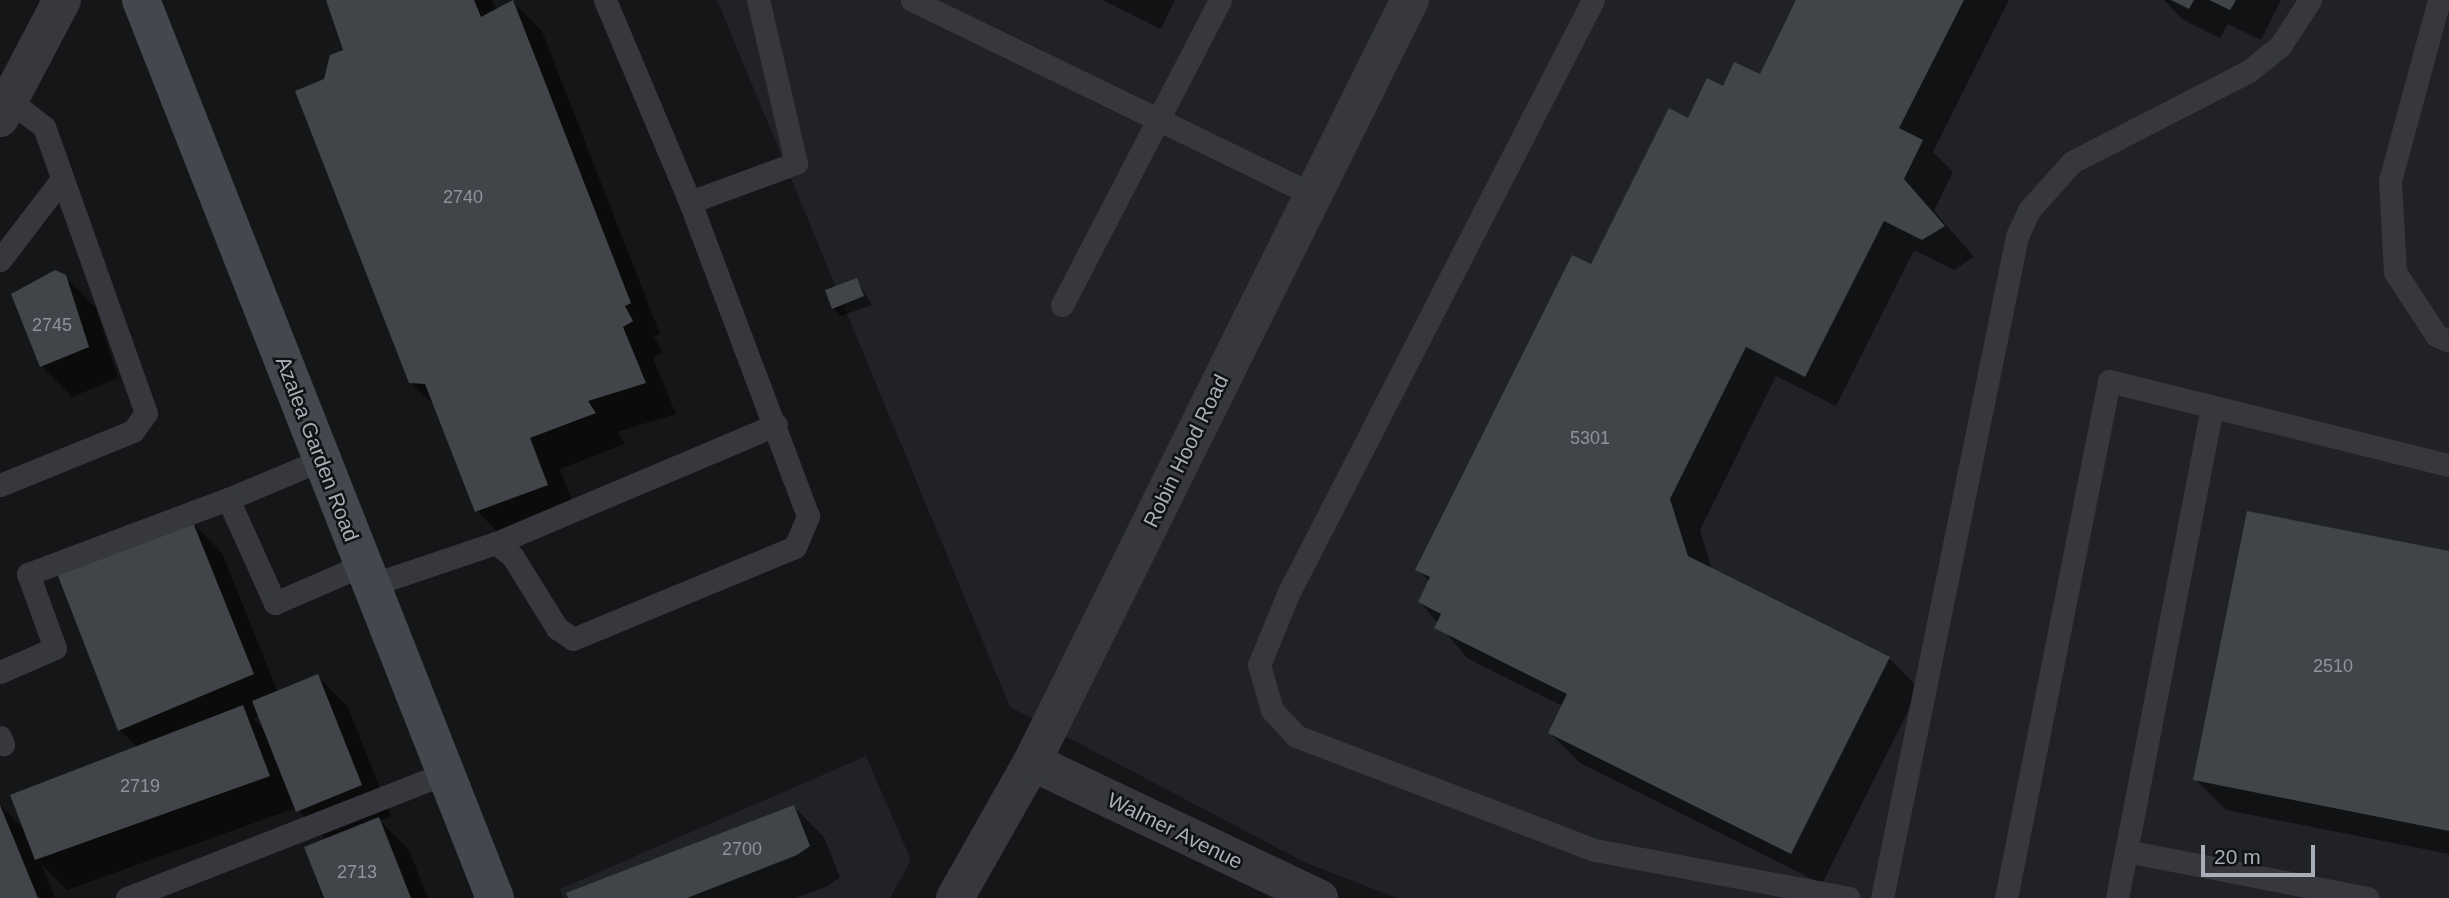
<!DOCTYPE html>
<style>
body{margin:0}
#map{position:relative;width:2449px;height:898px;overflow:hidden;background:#151618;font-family:Helvetica,sans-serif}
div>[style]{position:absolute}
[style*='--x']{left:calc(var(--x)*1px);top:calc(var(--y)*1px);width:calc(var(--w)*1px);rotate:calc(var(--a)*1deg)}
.built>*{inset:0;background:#212225}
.shadow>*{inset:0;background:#0007}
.building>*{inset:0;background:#414448}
.service>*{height:23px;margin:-11.5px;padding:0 11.5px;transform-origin:11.5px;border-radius:11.5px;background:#36383d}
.minor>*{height:38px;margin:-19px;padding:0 19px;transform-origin:19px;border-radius:19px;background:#36383d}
.tertiary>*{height:38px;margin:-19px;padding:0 19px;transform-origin:19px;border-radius:19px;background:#36383d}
.secondary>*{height:38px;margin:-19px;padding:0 19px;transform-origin:19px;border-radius:19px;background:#44474d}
span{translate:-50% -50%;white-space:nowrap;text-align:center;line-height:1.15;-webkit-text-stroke:5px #101113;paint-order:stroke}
.number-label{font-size:18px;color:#8e949c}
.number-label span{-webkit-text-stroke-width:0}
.street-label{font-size:21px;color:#a7aeb8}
.scale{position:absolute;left:2201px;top:845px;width:114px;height:32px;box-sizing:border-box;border:4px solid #a7aeb8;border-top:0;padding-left:9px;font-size:21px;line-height:24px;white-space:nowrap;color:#a7aeb8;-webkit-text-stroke:5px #101113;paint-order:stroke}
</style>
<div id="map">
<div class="built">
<i style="clip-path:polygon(717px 0,2449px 0,2449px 898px,1397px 898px,1306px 863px,1010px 707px)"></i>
<i style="clip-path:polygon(866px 756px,911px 860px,890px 898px,563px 898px,560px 889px)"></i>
</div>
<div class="shadow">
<i style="clip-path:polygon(328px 0,492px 0,496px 10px,512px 1px,542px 31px,660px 334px,654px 336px,662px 352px,653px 358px,676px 414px,617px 432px,625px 444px,560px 469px,578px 516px,507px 542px,477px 511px,437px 408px,410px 382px,326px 80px,345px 51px)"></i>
<i style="clip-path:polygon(1103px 0,1175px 0,1161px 29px)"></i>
<i style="clip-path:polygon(1798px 0,2009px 0,1933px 152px,1953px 172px,1934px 211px,1974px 257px,1954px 270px,1914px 250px,1836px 406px,1776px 376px,1700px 530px,1712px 570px,1889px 658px,1919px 689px,1822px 884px,1580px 763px,1550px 733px,1563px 706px,1467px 658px,1420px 602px,1430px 582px,1417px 569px,1592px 267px,1689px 121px,1723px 88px,1760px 77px)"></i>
<i style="clip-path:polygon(2164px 0,2281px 0,2261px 40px,2228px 24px,2220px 38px,2183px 20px)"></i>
<i style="clip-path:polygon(65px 277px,96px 308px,118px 378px,72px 397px,41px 366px)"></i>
<i style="clip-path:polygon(857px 280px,872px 305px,841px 316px,833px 308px)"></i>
<i style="clip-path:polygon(evenodd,192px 522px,222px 553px,278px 692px,317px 676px,348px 707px,391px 816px,380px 821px,409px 850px,428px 898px,322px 898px,306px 848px,326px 840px,296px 808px,67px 890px,41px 864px,55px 898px,0 898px,0 805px,25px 830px,138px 748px,120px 730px,192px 522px,259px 715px,266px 731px,253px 718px,259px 715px)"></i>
<i style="clip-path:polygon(2449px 553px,2449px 854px,2226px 810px,2195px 779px)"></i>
<i style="clip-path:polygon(794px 807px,824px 837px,840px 877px,828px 886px,795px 898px,570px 898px)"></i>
</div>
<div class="building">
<i style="clip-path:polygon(326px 0,474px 0,481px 17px,513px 0,631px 303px,625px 306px,633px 321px,623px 327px,646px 383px,588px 401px,596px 413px,530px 438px,548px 485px,475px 512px,425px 384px,409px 383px,295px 91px,324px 79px,330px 55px,343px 50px)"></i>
<i style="clip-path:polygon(1796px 0,1964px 0,1899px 128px,1923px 140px,1904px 179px,1945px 226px,1922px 240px,1884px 221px,1805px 377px,1746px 347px,1670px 499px,1688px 556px,1890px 657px,1791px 854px,1548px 733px,1567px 694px,1434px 628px,1441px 614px,1418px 602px,1430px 577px,1415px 570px,1572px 255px,1591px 264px,1669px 108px,1688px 118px,1707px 78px,1723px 86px,1734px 62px,1760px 74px)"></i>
<i style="clip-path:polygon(2171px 0,2194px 0,2189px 9px)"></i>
<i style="clip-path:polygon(2209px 0,2236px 0,2230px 10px)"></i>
<i style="clip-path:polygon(55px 270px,66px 275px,89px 347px,40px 367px,11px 294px)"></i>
<i style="clip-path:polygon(857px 278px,864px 296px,832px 309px,825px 290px)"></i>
<i style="clip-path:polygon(2247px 511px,2449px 551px,2449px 831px,2193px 780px)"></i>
<i style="clip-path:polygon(192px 520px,254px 674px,118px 731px,56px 571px)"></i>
<i style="clip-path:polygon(318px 674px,362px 785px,296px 812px,252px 701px)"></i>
<i style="clip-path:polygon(243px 705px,270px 776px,35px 860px,10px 795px)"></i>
<i style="clip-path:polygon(0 805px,38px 898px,0 898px)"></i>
<i style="clip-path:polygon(794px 805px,810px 846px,797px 855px,687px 898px,568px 898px,566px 893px)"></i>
<i style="clip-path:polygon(379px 817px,411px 898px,324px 898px,304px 847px)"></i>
</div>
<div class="service">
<i style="--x:605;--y:0;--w:219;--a:67.2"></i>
<i style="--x:912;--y:0;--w:446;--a:25.9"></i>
<i style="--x:1593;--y:0;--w:668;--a:117.18"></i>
<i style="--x:1288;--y:594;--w:77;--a:112.2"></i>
<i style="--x:1259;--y:665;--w:47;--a:73.9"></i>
<i style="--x:1272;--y:710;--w:35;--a:47"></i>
<i style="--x:1296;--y:736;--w:320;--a:20.9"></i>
<i style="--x:1595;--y:850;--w:258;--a:10.7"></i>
<i style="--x:2439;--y:0;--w:187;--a:105.2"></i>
<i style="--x:2390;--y:180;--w:92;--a:86.9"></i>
<i style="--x:2395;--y:272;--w:75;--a:56.9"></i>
<i style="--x:2436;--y:335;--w:14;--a:25"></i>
<i style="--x:0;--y:260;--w:102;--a:-52.6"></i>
<i style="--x:1062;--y:305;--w:343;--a:-62.6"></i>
<i style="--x:321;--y:460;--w:101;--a:157.2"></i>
<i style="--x:228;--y:499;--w:114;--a:65.7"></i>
<i style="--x:275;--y:603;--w:96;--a:-23.4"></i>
<i style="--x:0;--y:485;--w:144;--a:-22.1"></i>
<i style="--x:133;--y:431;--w:22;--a:-54"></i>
<i style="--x:146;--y:413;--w:304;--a:-109.6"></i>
<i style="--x:44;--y:127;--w:44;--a:-142.4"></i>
<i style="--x:496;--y:543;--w:304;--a:-22.9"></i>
<i style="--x:371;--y:585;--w:132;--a:-18.6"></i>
<i style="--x:496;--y:543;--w:22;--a:39"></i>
<i style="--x:513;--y:557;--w:84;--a:58.2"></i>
<i style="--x:557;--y:628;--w:19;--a:35"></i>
<i style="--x:573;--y:639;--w:240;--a:-22.5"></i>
<i style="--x:795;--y:547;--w:34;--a:-67"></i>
<i style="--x:808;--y:516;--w:335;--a:-110.6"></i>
<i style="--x:690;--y:202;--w:113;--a:-20.2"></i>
<i style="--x:796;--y:163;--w:167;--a:-103.1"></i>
<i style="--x:0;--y:672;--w:60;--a:-23.6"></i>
<i style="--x:55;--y:648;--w:79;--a:-110"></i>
<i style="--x:28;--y:574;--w:214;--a:-20.6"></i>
<i style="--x:0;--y:737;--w:8;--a:67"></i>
<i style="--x:2126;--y:851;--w:246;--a:11"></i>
<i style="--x:127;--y:898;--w:343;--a:-21.4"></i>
<i style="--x:1882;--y:898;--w:676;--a:-78.47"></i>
<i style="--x:2017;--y:236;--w:29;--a:-65"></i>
<i style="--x:2029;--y:210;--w:64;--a:-48.1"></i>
<i style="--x:2072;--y:162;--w:199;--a:-27.2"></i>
<i style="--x:2249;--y:71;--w:40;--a:-39"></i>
<i style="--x:2280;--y:46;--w:55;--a:-56.9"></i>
<i style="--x:2006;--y:898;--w:527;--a:-78.73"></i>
<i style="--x:2109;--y:381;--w:350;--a:13.9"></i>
<i style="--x:2117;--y:898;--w:500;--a:-79.05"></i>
</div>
<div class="minor">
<i style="--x:0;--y:118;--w:133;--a:-62.3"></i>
<i style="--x:1032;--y:762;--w:318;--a:25.4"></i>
</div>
<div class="tertiary">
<i style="--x:955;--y:898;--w:156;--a:-60.5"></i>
<i style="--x:1032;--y:762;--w:851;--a:-63.62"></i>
</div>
<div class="secondary">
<i style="--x:141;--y:0;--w:965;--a:68.49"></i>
</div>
<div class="number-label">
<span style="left:463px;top:197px">2740</span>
<span style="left:52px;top:325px">2745</span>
<span style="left:1590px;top:438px">5301</span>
<span style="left:2333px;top:666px">2510</span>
<span style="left:140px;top:786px">2719</span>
<span style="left:742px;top:849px">2700</span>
<span style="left:357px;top:872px">2713</span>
</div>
<div class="street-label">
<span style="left:317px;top:449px;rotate:69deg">Azalea Garden Road</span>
<span style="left:1186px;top:451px;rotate:-64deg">Robin Hood Road</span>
<span style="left:1175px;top:831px;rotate:26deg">Walmer Avenue</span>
</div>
<div class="scale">20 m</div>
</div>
